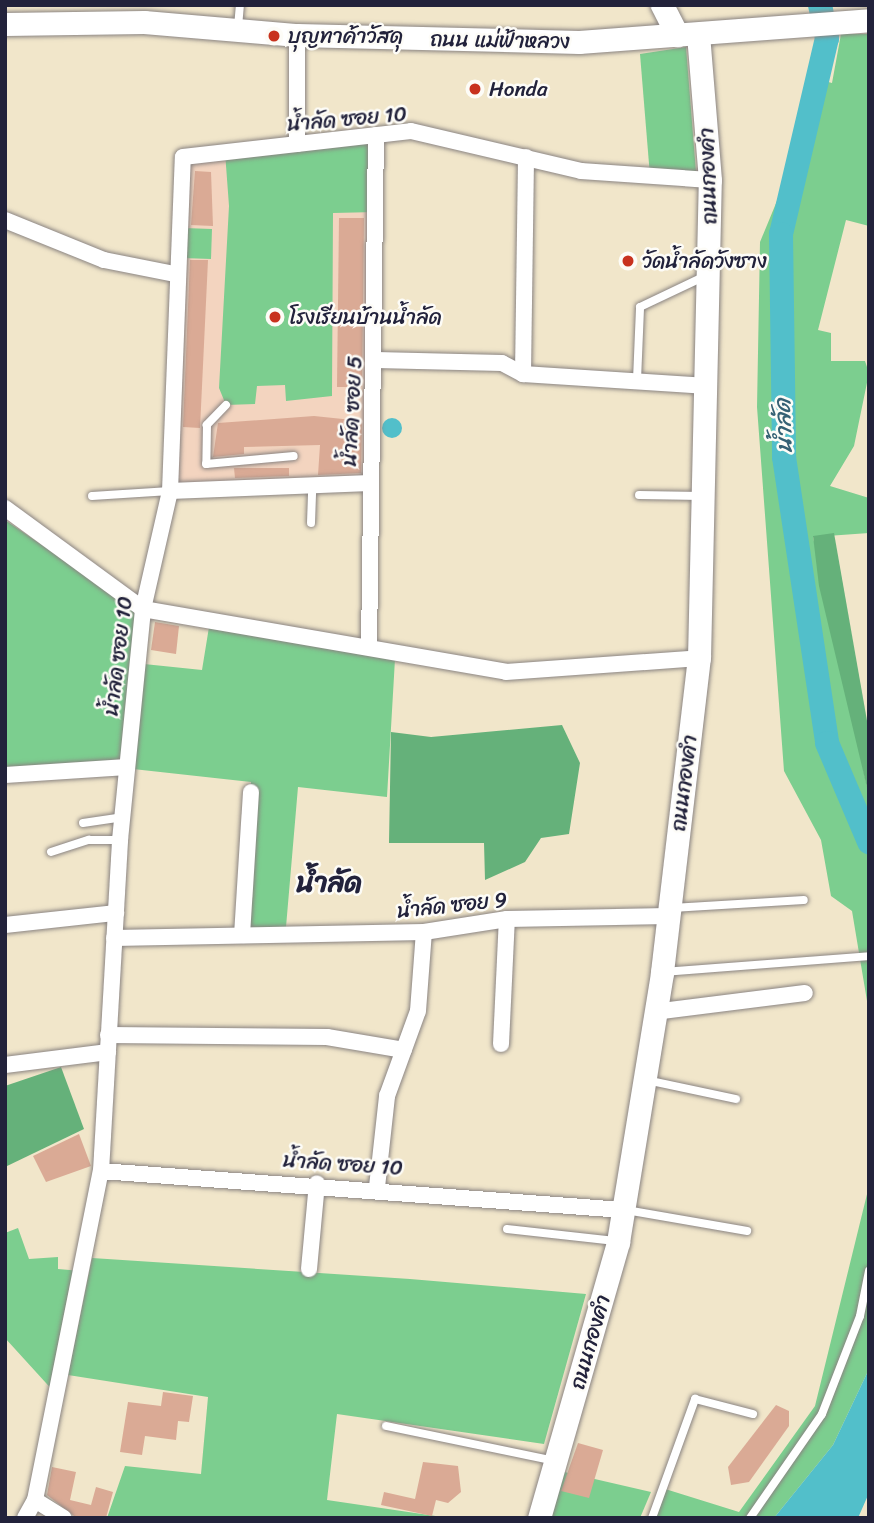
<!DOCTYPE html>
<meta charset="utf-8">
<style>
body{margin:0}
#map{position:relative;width:874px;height:1523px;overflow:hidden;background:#f1e6ca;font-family:Sriracha,"Playpen Sans Thai",sans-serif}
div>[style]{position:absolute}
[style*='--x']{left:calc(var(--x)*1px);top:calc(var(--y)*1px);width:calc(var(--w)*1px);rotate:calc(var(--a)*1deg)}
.built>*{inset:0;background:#f3d4bf}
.green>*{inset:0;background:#7cce8f}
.forest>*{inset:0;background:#65b17a}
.water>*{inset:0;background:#52bfca}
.round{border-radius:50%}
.river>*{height:24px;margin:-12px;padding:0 12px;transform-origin:12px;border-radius:12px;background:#52bfca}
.building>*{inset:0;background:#daaa95}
.roads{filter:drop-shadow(0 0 2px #8a8482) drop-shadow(0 0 2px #8a8482)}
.lane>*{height:8px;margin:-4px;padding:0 4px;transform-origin:4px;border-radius:4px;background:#fff}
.street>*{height:16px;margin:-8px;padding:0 8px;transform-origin:8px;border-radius:8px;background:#fff}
.secondary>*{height:23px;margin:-11.5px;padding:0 11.5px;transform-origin:11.5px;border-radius:11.5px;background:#fff}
.dots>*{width:19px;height:19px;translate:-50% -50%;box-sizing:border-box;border:4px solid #fdfcf7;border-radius:50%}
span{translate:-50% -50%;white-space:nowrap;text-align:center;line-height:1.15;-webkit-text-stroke:5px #fdfcf7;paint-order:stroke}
.poi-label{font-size:21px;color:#22223b}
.left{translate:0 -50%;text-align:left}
.street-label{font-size:21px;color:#22223b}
.water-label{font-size:23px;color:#356174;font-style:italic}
.district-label{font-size:28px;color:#22223b;font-weight:700}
.frame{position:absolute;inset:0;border:7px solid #22223b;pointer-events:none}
</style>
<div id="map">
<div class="built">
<i style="clip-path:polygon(376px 135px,370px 483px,170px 491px,183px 157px)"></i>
</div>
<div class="green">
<i style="clip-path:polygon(841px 34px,869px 34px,869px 226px,846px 220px,818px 330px,831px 333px,831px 361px,865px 361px,869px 373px,854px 446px,830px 486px,869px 498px,869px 533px,813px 537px,869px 796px,869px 1013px,852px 911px,831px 896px,821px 840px,784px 771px,757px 407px,760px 242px,793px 162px,810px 77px,832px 83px)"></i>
<i style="clip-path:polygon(686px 47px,696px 172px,650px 176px,640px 54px)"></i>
<i style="clip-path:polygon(376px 135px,376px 212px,333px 213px,332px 396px,286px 401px,285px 385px,257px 386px,255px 404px,226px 405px,219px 388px,229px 206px,225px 152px)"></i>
<i style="clip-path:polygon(184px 228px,212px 229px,211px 259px,183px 258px)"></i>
<i style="clip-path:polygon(5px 520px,136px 609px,121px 761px,5px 770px)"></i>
<i style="clip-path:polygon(209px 627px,395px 659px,387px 797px,298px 787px,286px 927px,242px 929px,251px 782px,133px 769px,144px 664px,202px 670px)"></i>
<i style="clip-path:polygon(869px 1186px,869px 1369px,833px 1445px,774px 1518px,652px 1518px,662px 1488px,739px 1512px,815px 1406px)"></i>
<i style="clip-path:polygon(18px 1228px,29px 1259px,58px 1257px,58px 1269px,81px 1271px,56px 1394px,5px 1338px,5px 1233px)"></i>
<i style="clip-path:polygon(92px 1258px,410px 1279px,586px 1294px,544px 1444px,337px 1414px,327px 1500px,449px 1518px,107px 1518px,125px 1466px,201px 1474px,208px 1397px,68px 1375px)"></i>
<i style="clip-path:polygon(560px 1471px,651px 1492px,640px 1518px,548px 1518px)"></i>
</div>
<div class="forest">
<i style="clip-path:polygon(834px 533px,869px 732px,869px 796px,819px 586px,813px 536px)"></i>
<i style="clip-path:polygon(562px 725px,580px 763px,569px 834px,541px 838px,525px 862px,485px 880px,484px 843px,389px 843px,391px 732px,431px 737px)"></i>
<i style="clip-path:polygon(61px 1067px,84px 1129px,5px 1167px,5px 1086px)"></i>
</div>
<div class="water">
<i class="round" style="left:382px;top:418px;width:20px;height:20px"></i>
<i style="clip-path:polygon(869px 1369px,869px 1493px,858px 1518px,774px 1518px,833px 1445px)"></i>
</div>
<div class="river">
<i style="--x:820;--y:5;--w:34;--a:78"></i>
<i style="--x:827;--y:38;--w:201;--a:103.2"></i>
<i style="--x:781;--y:234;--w:223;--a:89.2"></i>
<i style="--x:784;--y:457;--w:289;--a:81.4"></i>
<i style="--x:827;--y:743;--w:108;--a:67"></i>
</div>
<div class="building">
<i style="clip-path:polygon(195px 171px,211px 172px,213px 226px,191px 225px)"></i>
<i style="clip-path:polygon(339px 218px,364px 218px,362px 387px,337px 387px)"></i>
<i style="clip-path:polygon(190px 260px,208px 260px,200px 428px,183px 427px)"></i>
<i style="clip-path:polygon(314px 416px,362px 421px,361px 473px,318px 475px,320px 445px,244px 447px,244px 454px,213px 457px,218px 423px)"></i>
<i style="clip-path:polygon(234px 468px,289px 468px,289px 476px,235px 478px)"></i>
<i style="clip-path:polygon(155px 622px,179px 626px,176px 654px,151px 650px)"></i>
<i style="clip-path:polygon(79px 1134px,91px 1166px,46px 1182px,33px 1156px)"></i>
<i style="clip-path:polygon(163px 1392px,193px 1396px,189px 1422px,178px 1421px,176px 1440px,145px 1436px,142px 1455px,120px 1452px,128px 1402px,161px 1406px)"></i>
<i style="clip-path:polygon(776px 1405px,789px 1411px,789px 1426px,749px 1482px,731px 1485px,728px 1467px)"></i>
<i style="clip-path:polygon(578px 1443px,603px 1450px,589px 1498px,561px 1491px)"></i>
<i style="clip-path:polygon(423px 1462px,458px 1466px,461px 1492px,448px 1503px,436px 1500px,432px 1516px,381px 1505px,384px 1492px,415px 1499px)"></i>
<i style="clip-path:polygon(52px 1467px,76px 1472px,70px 1500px,91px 1505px,96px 1487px,113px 1492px,106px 1518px,74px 1516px,47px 1495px)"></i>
</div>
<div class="roads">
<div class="lane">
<i style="--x:238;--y:27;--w:22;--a:-85"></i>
<i style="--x:637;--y:380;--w:73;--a:-87.6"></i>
<i style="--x:640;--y:307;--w:65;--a:-25.4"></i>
<i style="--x:226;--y:405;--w:28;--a:134"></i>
<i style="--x:207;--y:425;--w:39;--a:91"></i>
<i style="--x:206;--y:464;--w:88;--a:-5.2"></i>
<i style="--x:639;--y:495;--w:63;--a:0.9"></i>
<i style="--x:92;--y:496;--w:78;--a:-3.7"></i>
<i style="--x:311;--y:523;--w:36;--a:-88"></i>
<i style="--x:83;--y:823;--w:41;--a:-8.3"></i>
<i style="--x:51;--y:852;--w:40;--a:-18"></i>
<i style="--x:89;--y:840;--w:31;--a:0"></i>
<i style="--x:672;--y:908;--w:132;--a:-3.5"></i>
<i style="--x:663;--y:972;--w:207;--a:-4.4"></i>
<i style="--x:646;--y:1080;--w:92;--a:11.9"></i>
<i style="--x:626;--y:1210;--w:123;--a:9.8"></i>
<i style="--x:507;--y:1229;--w:109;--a:6.3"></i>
<i style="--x:386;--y:1426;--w:173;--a:11.7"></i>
<i style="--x:652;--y:1518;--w:127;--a:-70.1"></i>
<i style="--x:695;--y:1399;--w:60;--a:14.5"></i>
<i style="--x:750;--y:1518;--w:126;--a:-55.3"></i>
<i style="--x:822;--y:1414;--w:105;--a:-68.8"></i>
<i style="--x:860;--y:1316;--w:46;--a:-78.7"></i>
</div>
<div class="street">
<i style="--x:297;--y:144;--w:109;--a:-90"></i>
<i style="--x:5;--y:220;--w:107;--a:22"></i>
<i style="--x:104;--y:260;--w:72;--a:11.2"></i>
<i style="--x:376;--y:360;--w:126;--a:1.4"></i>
<i style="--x:502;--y:363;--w:24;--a:28"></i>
<i style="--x:523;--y:374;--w:185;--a:3.7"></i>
<i style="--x:523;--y:374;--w:217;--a:-89.2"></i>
<i style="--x:170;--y:491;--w:200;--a:-2.3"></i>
<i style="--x:5;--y:508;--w:171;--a:36.2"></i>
<i style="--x:143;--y:609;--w:368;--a:9.8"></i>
<i style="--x:506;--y:672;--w:194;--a:-4.1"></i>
<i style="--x:369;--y:647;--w:512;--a:-89.22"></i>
<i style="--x:5;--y:775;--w:122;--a:-3.8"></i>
<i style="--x:5;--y:925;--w:112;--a:-6.2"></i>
<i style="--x:242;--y:935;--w:143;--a:-86.4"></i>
<i style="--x:114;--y:938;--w:310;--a:-1.1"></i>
<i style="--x:424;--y:932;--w:84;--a:-8.9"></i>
<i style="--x:507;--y:919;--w:161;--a:-1.1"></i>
<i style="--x:654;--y:1012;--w:152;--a:-7.2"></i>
<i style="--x:108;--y:1035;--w:219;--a:0.5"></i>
<i style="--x:327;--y:1037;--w:78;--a:9.6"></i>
<i style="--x:501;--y:1044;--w:125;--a:-87.3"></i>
<i style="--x:5;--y:1065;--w:104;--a:-7.2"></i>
<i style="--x:377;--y:1187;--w:92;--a:-83.7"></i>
<i style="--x:387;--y:1096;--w:90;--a:-70"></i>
<i style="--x:418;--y:1011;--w:79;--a:-85.7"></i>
<i style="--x:623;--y:1210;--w:523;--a:-175.73"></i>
<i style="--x:101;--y:1171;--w:332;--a:-86.7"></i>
<i style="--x:120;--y:840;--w:232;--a:-84.3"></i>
<i style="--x:143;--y:609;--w:121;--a:-77.1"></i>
<i style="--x:170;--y:491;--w:334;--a:-87.8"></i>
<i style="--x:183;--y:157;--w:229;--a:-6.5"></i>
<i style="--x:411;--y:131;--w:175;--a:13.2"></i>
<i style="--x:581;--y:171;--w:129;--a:4"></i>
<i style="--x:309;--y:1269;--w:86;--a:-84.7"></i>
<i style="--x:35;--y:1500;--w:34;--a:32"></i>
<i style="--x:25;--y:1518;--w:21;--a:-61"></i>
<i style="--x:35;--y:1500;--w:336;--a:-78.7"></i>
</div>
<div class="secondary">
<i style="--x:662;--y:5;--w:34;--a:63"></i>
<i style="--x:5;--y:24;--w:139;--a:-0.8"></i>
<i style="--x:144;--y:22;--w:154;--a:4.9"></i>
<i style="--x:297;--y:35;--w:282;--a:1.4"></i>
<i style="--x:579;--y:42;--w:291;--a:-4.3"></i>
<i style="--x:539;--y:1518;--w:287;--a:-74"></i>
<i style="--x:618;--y:1242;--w:274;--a:-80.7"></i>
<i style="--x:662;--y:972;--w:316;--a:-83.3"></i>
<i style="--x:699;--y:658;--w:478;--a:-88.7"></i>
<i style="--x:710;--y:180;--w:145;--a:-94.7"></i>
</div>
</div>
<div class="dots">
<i style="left:274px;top:36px;background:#c8321e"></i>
<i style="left:475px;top:89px;background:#c8321e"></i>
<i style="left:628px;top:261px;background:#c8321e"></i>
<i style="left:275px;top:317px;background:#c8321e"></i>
</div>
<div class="poi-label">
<span class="left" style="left:288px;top:36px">บุญทาค้าวัสดุ</span>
<span class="left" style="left:489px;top:89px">Honda</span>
<span class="left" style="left:642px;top:261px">วัดน้ำลัดวังซาง</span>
<span class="left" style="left:289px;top:317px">โรงเรียนบ้านน้ำลัด</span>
</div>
<div class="street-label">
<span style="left:500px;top:40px;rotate:1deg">ถนน แม่ฟ้าหลวง</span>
<span style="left:347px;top:119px;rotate:-5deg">น้ำลัด ซอย 10</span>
<span style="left:708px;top:176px;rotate:-92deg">ถนนกองคำ</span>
<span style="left:352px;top:411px;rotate:-87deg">น้ำลัด ซอย 5</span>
<span style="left:118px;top:656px;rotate:-83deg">น้ำลัด ซอย 10</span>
<span style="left:684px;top:783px;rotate:-83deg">ถนนกองคำ</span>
<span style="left:452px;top:905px;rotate:-6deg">น้ำลัด ซอย 9</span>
<span style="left:343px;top:1164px;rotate:4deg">น้ำลัด ซอย 10</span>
<span style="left:590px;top:1342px;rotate:-74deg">ถนนกองคำ</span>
</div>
<div class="water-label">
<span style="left:784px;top:426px;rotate:-92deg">น้ำลัด</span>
</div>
<div class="district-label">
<span style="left:329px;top:883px">น้ำลัด</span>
</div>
<div class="frame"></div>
</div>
